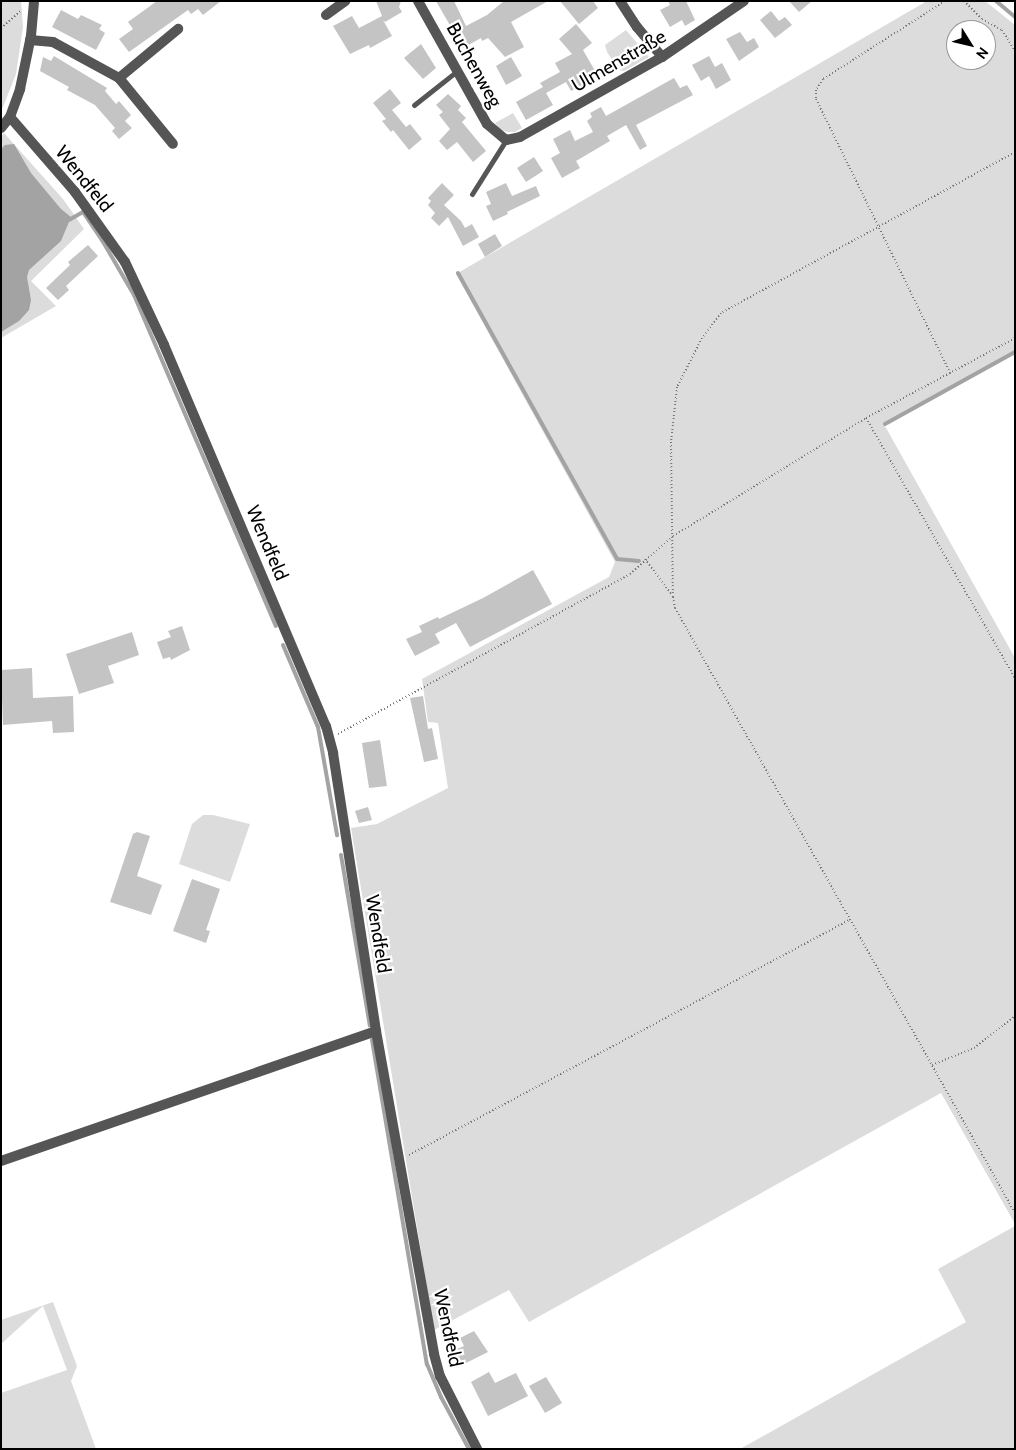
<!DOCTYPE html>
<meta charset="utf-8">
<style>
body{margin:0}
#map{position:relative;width:1016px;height:1450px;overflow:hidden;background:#fff;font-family:Cabin,sans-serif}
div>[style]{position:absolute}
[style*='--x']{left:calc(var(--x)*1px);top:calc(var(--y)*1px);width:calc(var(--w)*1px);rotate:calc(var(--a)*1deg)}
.green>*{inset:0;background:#dcdcdc}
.water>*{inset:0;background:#a3a3a3}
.stream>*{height:4px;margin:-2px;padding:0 2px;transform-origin:2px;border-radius:2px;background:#a3a3a3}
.building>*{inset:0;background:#c4c4c4}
.path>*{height:2px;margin-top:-1px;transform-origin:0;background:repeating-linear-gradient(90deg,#777 0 1px,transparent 0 3.5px)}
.lane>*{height:5px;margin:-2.5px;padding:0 2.5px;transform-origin:2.5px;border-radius:2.5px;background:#555}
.street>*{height:10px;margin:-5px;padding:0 5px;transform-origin:5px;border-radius:5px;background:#555}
span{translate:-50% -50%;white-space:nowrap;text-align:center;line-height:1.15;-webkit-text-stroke:4.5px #fff;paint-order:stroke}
.street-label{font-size:19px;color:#000}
.frame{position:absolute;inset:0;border:2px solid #000;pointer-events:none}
.north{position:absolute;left:946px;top:20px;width:50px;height:50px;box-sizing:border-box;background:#fff;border:1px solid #999;border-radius:50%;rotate:126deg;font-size:14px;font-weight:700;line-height:20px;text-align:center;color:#000}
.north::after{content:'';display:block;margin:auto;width:18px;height:22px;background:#000;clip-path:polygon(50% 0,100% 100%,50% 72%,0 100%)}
</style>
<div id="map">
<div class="green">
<i style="clip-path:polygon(1px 1px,21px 1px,23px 27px,16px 74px,1px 112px)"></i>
<i style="clip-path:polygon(evenodd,927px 1px,985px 1px,1015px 25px,1015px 354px,885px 426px,1015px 658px,1015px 1224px,941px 1093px,529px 1322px,509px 1290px,434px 1330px,351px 828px,377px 824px,448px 788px,438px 723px,428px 722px,422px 679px,609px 577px,615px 562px,456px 274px,927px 1px,956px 30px,986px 30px,986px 60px,956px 60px,956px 30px)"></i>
<i style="clip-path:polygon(626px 30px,649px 57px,624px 71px,619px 70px,607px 52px,605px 45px)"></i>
<i style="clip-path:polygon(513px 113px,522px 128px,515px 132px,507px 132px,500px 129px,495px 123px)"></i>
<i style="clip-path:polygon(4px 133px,63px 199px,84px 229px,31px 281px,56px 306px,1px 338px,1px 137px)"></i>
<i style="clip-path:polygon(203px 815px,213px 815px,250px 824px,230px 882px,179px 864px,192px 824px)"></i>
<i style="clip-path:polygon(1015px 1226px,1015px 1449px,740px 1449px,966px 1322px,938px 1269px)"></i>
<i style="clip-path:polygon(53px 1302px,77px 1366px,71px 1381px,96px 1449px,1px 1449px,1px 1393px,67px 1370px,43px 1306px,1px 1344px,1px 1320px)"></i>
</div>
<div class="water">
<i style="clip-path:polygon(14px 144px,31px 173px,61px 209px,71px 217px,61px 241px,29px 270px,27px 277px,31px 300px,29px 310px,19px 321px,1px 332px,1px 149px,5px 145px)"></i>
</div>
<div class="stream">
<i style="--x:996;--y:1;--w:25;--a:40"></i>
<i style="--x:69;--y:220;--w:16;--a:-30"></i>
<i style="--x:83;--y:212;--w:34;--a:56"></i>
<i style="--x:102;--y:240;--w:64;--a:59.8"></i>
<i style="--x:134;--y:295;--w:360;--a:66.8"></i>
<i style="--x:458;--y:273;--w:327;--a:60.9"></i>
<i style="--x:617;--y:559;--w:22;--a:5"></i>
<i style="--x:885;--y:424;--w:149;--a:-29"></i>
<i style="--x:283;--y:645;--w:89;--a:66.9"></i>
<i style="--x:318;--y:727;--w:110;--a:80"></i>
<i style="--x:341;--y:855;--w:173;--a:80.4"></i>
<i style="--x:372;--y:1040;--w:329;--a:80.4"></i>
<i style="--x:427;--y:1364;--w:36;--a:67"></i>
<i style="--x:441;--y:1397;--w:59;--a:61.7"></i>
</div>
<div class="building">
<i style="clip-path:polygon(157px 1px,221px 1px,203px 15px,198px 9px,191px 14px,188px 10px,129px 52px,119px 39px,133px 29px,128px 22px)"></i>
<i style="clip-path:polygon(376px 1px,401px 1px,399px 7px,402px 12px,385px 22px,383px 20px,392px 36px,370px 48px,369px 45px,350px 54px,333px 26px,352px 16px,359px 28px,382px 16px)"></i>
<i style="clip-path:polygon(436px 1px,454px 1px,466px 26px,487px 15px,504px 1px,548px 1px,511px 22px,524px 47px,505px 57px,488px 38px,482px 41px,481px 38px,463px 48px)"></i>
<i style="clip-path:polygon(560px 1px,593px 1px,598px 8px,579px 24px)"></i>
<i style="clip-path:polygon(668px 1px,686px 1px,695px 20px,685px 26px,682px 20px,670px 27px,660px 10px,670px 5px)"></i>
<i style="clip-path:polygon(789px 1px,812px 1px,799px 12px)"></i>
<i style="clip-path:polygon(61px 10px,78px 19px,81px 15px,102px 25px,99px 29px,105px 33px,96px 50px,52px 27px)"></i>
<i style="clip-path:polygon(771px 11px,779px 21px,785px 17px,792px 25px,775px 38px,760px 20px)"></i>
<i style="clip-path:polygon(576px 24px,592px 43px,583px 50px,598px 76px,571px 91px,566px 82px,546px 93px,553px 105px,526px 120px,516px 102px,543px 87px,540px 83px,560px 72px,555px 63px,572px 54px,559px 39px)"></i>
<i style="clip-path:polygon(740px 32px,747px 42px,754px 38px,759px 47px,739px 61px,726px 39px)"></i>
<i style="clip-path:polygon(421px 44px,436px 68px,423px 79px,404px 58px)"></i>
<i style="clip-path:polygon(54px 56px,107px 88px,105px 91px,116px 104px,119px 101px,131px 115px,125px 121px,132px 128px,119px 139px,112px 131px,115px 128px,95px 105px,67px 90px,69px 87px,40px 71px,43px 57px,51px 61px)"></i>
<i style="clip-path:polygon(709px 56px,715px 67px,722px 63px,731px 80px,716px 89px,709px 76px,701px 81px,692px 65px)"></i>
<i style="clip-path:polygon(511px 57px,522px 76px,506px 85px,496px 66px)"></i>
<i style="clip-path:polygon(674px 78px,680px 88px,687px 85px,693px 95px,636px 125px,647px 146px,640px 150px,626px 125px,607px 136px,610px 141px,576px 161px,580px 168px,562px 178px,551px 158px,560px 153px,553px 139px,570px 130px,575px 141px,593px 132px,587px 121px,592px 117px,590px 113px,601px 107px,606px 116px)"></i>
<i style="clip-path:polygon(390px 89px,401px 103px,392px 110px,406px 127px,410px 124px,422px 139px,409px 150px,393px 130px,391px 132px,382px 121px,386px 119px,373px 103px)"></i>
<i style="clip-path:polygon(448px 94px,461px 106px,458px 110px,466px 118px,462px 122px,486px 151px,473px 162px,457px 142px,447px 150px,439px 141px,450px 129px,439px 115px,443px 112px,436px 105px)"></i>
<i style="clip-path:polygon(534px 157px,543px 171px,526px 182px,517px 168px)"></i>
<i style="clip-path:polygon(442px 183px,454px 195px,444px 205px,461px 221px,465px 228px,472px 224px,479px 237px,463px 246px,448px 217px,439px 226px,431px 218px,435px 213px,428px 205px,431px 201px,428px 198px)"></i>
<i style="clip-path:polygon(506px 183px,512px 196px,536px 186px,540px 196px,507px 212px,508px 214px,493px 221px,486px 206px,491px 204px,486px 192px)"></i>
<i style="clip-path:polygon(495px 234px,502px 246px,485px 257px,478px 244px)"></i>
<i style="clip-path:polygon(88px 245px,98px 256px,66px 286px,69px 290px,58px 300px,46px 288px,70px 265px,68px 262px)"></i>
<i style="clip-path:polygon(533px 570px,552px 604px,470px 647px,456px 623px,435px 634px,440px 643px,415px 656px,406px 639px,422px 632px,419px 626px,438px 617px,439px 619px,483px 598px)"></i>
<i style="clip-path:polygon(182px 626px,190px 650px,171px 660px,170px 657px,163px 659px,157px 642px,171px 637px,168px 631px)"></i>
<i style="clip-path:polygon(132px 632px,139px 655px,108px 666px,114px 683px,79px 694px,66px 654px)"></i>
<i style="clip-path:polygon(32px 668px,33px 698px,73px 696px,74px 732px,53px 733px,52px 721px,3px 725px,1px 670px)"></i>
<i style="clip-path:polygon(423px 696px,428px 729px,432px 728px,438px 759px,424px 762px,410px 698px)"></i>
<i style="clip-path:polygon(380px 740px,387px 786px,369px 788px,362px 743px)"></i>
<i style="clip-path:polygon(368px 807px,372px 820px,359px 823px,355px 811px)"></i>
<i style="clip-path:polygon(137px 832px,150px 836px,137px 876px,162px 885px,151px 915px,110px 902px,133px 834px)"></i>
<i style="clip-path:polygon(192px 879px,220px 889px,206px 930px,210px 931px,206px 943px,173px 931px)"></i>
<i style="clip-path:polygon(474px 1331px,488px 1352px,462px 1365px,455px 1350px,464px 1346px,460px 1338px)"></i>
<i style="clip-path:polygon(489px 1372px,495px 1383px,516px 1373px,528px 1396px,488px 1416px,471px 1382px)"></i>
<i style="clip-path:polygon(546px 1377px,562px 1403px,545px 1413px,529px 1386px)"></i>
</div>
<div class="path">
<i style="--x:945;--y:1;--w:145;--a:147.4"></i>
<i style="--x:823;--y:79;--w:13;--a:122"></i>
<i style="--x:816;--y:90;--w:9;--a:90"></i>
<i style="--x:816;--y:99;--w:305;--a:63.9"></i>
<i style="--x:964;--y:1;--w:25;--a:45"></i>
<i style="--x:982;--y:19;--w:23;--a:29"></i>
<i style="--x:1002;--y:30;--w:25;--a:58"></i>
<i style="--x:1;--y:28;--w:28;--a:-41"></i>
<i style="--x:1015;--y:152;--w:335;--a:151.3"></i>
<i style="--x:721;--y:313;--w:31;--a:127"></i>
<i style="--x:702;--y:338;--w:55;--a:117"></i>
<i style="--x:677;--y:387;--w:55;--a:96.2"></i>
<i style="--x:671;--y:442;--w:155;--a:89.3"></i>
<i style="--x:673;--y:597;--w:11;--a:80"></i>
<i style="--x:675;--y:608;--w:694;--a:60.66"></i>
<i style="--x:866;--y:418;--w:300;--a:60.2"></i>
<i style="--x:645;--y:559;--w:45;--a:53.1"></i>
<i style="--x:338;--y:734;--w:333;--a:-28.7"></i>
<i style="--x:630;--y:574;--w:57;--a:-41.5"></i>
<i style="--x:673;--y:536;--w:226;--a:-31.4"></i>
<i style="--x:866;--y:418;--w:169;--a:-28.2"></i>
<i style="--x:932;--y:1065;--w:45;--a:-22"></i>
<i style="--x:974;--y:1048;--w:52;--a:-38"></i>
<i style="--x:409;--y:1155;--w:500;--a:-28.1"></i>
</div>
<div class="lane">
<i style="--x:414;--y:105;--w:55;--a:-38.3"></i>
<i style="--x:472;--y:194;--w:64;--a:-57.8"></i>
</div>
<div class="street">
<i style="--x:418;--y:1;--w:141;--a:60.7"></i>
<i style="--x:487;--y:124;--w:25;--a:40"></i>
<i style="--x:506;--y:140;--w:14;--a:-12"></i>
<i style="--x:520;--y:137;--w:163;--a:-29.4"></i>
<i style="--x:662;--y:57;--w:99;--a:-34.3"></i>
<i style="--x:620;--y:1;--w:31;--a:57"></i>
<i style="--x:637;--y:27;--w:39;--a:50"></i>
<i style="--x:326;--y:15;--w:24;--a:-36"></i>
<i style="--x:30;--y:40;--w:23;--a:5"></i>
<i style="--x:53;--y:42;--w:75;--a:28.6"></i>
<i style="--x:119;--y:78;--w:77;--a:-39.7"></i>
<i style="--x:119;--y:78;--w:85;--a:50.7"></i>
<i style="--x:10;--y:117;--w:99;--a:49.1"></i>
<i style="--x:75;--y:192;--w:86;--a:54.5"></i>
<i style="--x:125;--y:262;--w:92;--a:64.8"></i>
<i style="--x:164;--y:345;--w:414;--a:67"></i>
<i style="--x:326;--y:726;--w:28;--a:75"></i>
<i style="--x:333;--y:753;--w:281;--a:81.2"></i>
<i style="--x:376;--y:1031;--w:328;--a:79.8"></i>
<i style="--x:434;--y:1354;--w:23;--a:75"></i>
<i style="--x:440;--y:1376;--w:82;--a:63.1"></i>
<i style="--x:1;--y:128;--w:14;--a:-51"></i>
<i style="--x:10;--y:117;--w:30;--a:-70"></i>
<i style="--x:20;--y:89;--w:54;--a:-78.3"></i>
<i style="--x:31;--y:36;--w:35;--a:-85"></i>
<i style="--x:1;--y:1161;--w:397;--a:-19.1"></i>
</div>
<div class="street-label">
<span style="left:619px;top:61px;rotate:-30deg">Ulmenstraße</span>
<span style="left:474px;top:65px;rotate:61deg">Buchenweg</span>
<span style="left:84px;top:179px;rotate:51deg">Wendfeld</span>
<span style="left:267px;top:543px;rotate:67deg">Wendfeld</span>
<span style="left:378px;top:934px;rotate:81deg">Wendfeld</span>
<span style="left:448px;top:1328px;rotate:78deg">Wendfeld</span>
</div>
<div class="frame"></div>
<div class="north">N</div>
</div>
